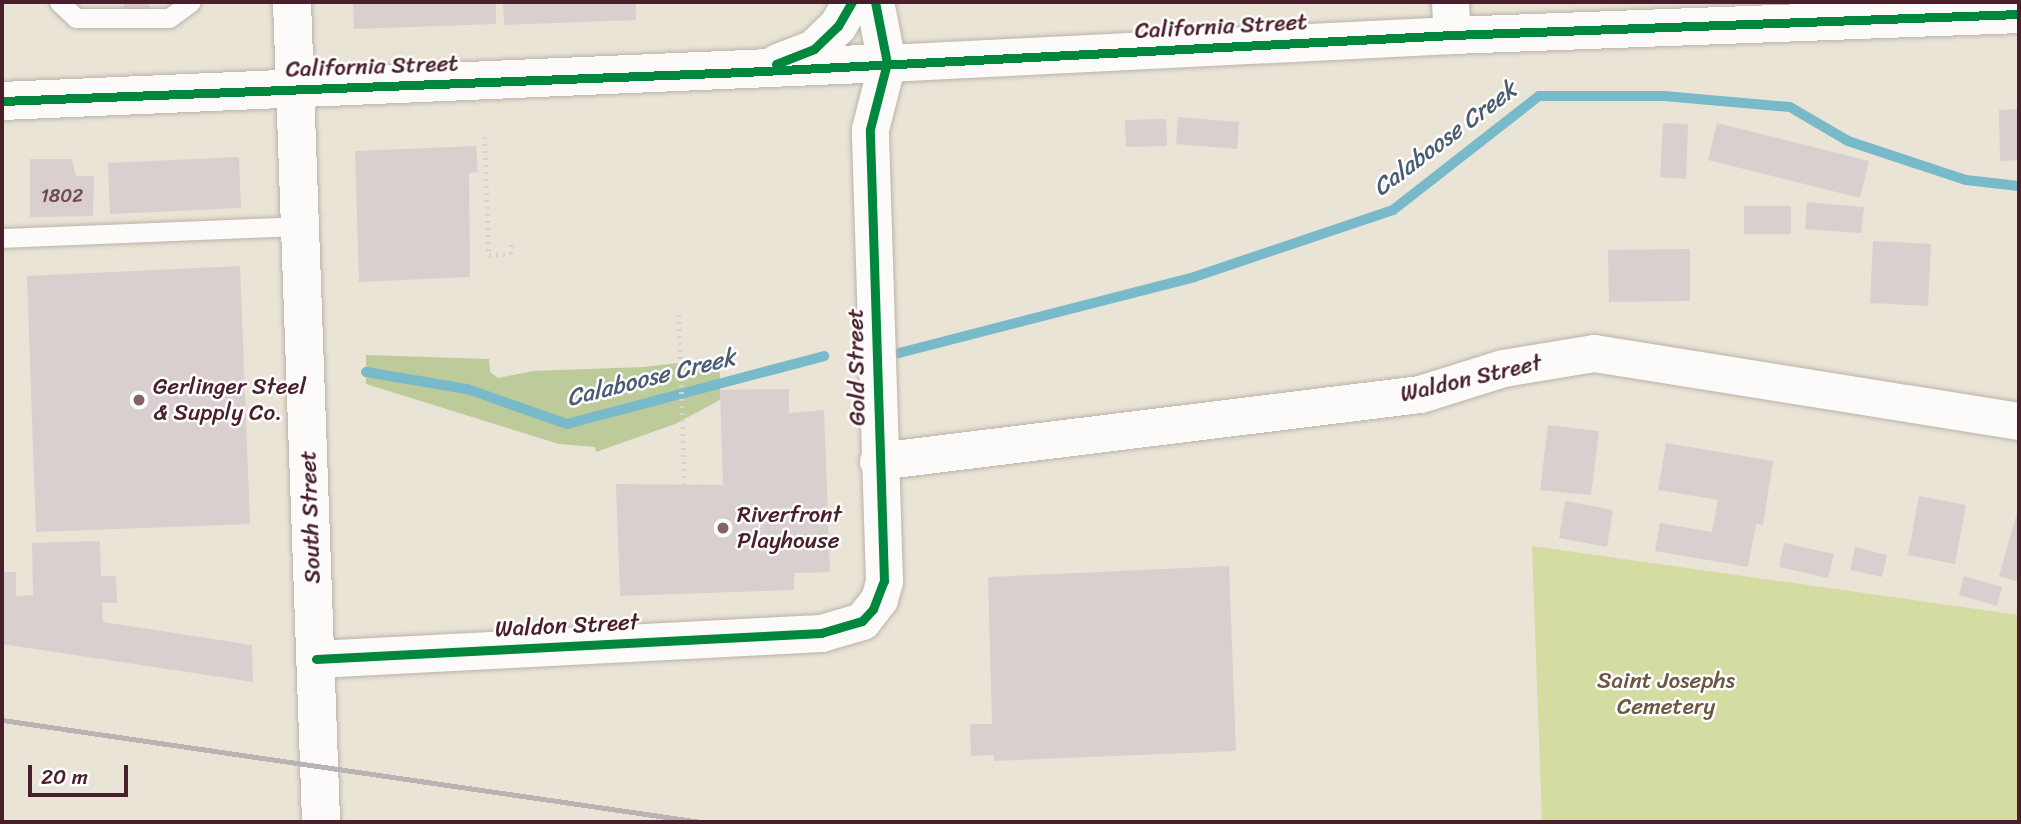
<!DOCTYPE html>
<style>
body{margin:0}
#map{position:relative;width:2021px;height:824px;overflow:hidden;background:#e9e4d5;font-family:Sriracha,sans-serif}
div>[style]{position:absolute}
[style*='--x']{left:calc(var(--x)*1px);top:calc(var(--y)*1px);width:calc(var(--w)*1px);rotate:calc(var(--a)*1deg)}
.green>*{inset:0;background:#d4dca2}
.forest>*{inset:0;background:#bdcb9a}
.stream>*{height:10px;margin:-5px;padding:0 5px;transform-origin:5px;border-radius:5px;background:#78b9ca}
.building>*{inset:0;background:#dacfcf}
.path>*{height:4.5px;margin-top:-2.25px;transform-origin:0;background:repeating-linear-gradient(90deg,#d7d3d0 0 2px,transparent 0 7px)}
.roads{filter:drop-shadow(0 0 2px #bab2aa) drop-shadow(0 0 2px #bab2aa)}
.lane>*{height:19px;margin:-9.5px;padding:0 9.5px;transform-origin:9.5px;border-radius:9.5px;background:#fcfbf9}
.street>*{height:37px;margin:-18.5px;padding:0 18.5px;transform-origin:18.5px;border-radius:18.5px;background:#fcfbf9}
.secondary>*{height:38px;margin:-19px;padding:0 19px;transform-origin:19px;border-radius:19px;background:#fcfbf9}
.primary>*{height:38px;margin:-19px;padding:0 19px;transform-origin:19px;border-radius:19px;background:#fcfbf9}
.rail>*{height:5px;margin:-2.5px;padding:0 2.5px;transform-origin:2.5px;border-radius:2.5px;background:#b9b4b3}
.cycleway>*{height:9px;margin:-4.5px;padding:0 4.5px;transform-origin:4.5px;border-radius:4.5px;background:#00873e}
.dots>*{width:19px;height:19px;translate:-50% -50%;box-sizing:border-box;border:4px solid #fff;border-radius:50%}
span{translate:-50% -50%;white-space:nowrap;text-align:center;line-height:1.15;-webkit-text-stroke:5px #fff;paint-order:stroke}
.number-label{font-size:19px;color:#6e4b54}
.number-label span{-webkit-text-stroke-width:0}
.street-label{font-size:23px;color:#4a1f2b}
.poi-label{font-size:23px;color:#4a1f2b}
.left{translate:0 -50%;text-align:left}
.park-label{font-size:23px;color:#6e5642}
.water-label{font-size:24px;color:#495c71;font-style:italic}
.frame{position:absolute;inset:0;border:4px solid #4a1f2b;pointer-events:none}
.scale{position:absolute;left:28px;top:765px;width:100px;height:32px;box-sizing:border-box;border:4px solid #4a1f2b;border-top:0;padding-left:9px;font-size:21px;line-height:24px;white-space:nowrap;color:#4a1f2b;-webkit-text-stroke:5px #fff;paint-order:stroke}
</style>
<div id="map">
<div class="green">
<i style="clip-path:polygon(1532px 546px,2019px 615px,2019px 822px,1542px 822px)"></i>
</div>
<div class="forest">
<i style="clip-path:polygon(366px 355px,489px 359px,490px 372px,498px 378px,533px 371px,644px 367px,720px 358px,720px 400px,675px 424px,596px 452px,595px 447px,559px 444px,366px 384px)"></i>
</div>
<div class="stream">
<i style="--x:899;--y:353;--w:305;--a:-14.4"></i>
<i style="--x:1194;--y:277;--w:210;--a:-18.6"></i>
<i style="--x:1393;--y:210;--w:185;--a:-38"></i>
<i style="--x:1539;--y:96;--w:125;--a:0"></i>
<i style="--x:1664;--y:96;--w:126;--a:5"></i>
<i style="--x:1790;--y:107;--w:67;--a:30.4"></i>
<i style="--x:1848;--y:141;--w:124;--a:18.3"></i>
<i style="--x:1966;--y:180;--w:53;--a:6.5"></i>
<i style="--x:366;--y:372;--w:102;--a:9.6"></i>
<i style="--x:467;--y:389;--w:106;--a:19.3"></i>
<i style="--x:567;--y:424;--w:266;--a:-14.8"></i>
</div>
<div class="building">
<i style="clip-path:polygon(124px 2px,149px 2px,150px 24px,124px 24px)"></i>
<i style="clip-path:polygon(353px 2px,496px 2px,496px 24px,354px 29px)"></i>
<i style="clip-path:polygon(503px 2px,636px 2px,636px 20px,504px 25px)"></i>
<i style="clip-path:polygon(2019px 109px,2019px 160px,2000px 161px,1999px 110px)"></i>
<i style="clip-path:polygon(1178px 117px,1239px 122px,1237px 149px,1176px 144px)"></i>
<i style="clip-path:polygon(1166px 119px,1167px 146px,1126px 147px,1125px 120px)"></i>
<i style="clip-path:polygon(1663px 123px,1688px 124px,1686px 179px,1660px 177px)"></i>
<i style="clip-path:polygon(1717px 123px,1869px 161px,1860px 198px,1708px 160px)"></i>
<i style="clip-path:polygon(476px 146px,478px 172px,469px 173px,470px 277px,359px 282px,355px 151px)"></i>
<i style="clip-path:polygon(239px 157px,241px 208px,110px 214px,108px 163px)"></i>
<i style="clip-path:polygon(30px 159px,72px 159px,76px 176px,94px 176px,93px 216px,30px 217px)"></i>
<i style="clip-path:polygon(1807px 202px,1864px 207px,1861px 233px,1805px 229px)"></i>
<i style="clip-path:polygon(1744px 206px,1791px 206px,1791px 234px,1744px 234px)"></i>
<i style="clip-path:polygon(1873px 241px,1931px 244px,1928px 306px,1870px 303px)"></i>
<i style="clip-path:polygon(1690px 249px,1690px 301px,1609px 302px,1608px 250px)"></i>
<i style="clip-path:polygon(240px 266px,250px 524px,36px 532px,27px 276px)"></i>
<i style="clip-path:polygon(789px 389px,789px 413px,824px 410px,830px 572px,794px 573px,794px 590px,620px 596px,616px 484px,723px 485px,720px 390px)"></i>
<i style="clip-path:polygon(1548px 425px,1599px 431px,1591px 495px,1540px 490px)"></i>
<i style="clip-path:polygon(1666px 443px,1773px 461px,1763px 525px,1756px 524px,1748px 567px,1655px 551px,1660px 523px,1712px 532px,1718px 500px,1658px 490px)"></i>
<i style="clip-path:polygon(1919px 496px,1966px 505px,1955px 564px,1908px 555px)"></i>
<i style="clip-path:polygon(1565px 501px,1613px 510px,1607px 547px,1559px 538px)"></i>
<i style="clip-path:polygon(2019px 506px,2019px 582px,1999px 576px)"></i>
<i style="clip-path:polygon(100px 541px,101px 576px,116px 576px,117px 603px,102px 603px,103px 622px,252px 645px,253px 682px,2px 644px,2px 572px,16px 572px,16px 596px,33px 595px,32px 543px)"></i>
<i style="clip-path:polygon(1784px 543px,1834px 554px,1828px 578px,1779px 567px)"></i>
<i style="clip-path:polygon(1855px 547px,1887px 555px,1882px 577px,1850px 570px)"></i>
<i style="clip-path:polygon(1229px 566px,1236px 751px,994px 761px,994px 755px,971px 756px,970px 724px,992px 724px,988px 577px)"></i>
<i style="clip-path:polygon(1964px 576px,2002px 587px,1997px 606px,1959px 595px)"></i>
</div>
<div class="path">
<i style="--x:485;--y:137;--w:118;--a:88.1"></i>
<i style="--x:489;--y:255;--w:22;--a:-3"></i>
<i style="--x:511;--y:254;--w:9;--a:-84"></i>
<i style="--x:679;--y:315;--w:169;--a:88"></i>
</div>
<div class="roads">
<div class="lane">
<i style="--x:59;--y:2;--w:23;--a:43"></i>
<i style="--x:76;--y:18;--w:93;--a:0"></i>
<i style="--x:169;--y:18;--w:27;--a:-36"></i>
<i style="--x:2;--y:238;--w:299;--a:-2.3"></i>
</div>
<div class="street">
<i style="--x:1450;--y:2;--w:33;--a:87"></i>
<i style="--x:878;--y:461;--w:546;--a:-7.05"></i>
<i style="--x:1420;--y:394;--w:87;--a:-17.4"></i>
<i style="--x:1503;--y:368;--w:92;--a:-9.4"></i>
<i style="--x:1594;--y:353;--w:430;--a:9.1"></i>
<i style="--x:316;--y:659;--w:506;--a:-2.95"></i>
<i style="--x:821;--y:633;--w:43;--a:-16.3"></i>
<i style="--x:862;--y:621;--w:28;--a:-52"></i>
<i style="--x:879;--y:599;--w:19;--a:-74"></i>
<i style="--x:884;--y:581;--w:452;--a:-91.8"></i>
<i style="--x:870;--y:129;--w:68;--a:-75.6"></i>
<i style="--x:887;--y:63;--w:566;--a:-2.84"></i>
<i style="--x:1452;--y:35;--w:567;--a:-2.12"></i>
</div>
<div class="secondary">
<i style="--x:292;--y:2;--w:821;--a:87.97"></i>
</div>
<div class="primary">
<i style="--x:778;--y:63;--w:39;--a:-21"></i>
<i style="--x:814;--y:49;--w:33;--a:-44"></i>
<i style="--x:838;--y:26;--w:28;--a:-60"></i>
<i style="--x:2;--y:101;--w:886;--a:-2.46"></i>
<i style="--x:887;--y:63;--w:62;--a:-101.1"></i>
</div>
</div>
<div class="rail">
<i style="--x:2;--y:720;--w:705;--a:8.31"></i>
</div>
<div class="cycleway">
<i style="--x:776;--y:64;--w:41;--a:-21.5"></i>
<i style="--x:814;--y:49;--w:33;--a:-44"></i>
<i style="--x:838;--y:26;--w:28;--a:-60"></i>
<i style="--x:2;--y:101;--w:743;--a:-2.24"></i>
<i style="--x:744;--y:72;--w:709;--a:-2.99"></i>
<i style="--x:1452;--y:35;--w:567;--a:-2.12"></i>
<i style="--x:316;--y:659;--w:506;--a:-2.95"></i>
<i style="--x:821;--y:633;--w:43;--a:-16.3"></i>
<i style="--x:862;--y:621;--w:16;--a:-47"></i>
<i style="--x:873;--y:609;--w:30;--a:-69"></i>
<i style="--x:884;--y:581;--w:452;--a:-91.8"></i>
<i style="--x:870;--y:129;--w:68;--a:-75.6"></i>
<i style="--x:887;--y:63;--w:62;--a:-101.1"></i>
</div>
<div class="dots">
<i style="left:139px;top:400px;background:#826466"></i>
<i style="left:723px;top:528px;background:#826466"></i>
</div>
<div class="number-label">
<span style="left:62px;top:196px">1802</span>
</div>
<div class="street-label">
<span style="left:1221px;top:27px;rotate:-3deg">California Street</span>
<span style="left:372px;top:67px;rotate:-2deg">California Street</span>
<span style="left:857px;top:367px;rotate:-91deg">Gold Street</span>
<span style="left:1471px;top:379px;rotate:-13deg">Waldon Street</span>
<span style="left:311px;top:517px;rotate:-92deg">South Street</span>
<span style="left:567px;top:626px;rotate:-3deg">Waldon Street</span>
</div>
<div class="poi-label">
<span class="left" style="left:153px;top:400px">Gerlinger Steel<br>&amp; Supply Co.</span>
<span class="left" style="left:737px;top:528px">Riverfront<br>Playhouse</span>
</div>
<div class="park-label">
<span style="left:1666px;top:694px">Saint Josephs<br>Cemetery</span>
</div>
<div class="water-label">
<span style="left:1445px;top:139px;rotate:-37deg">Calaboose Creek</span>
<span style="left:651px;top:378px;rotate:-14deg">Calaboose Creek</span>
</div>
<div class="frame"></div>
<div class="scale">20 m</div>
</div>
